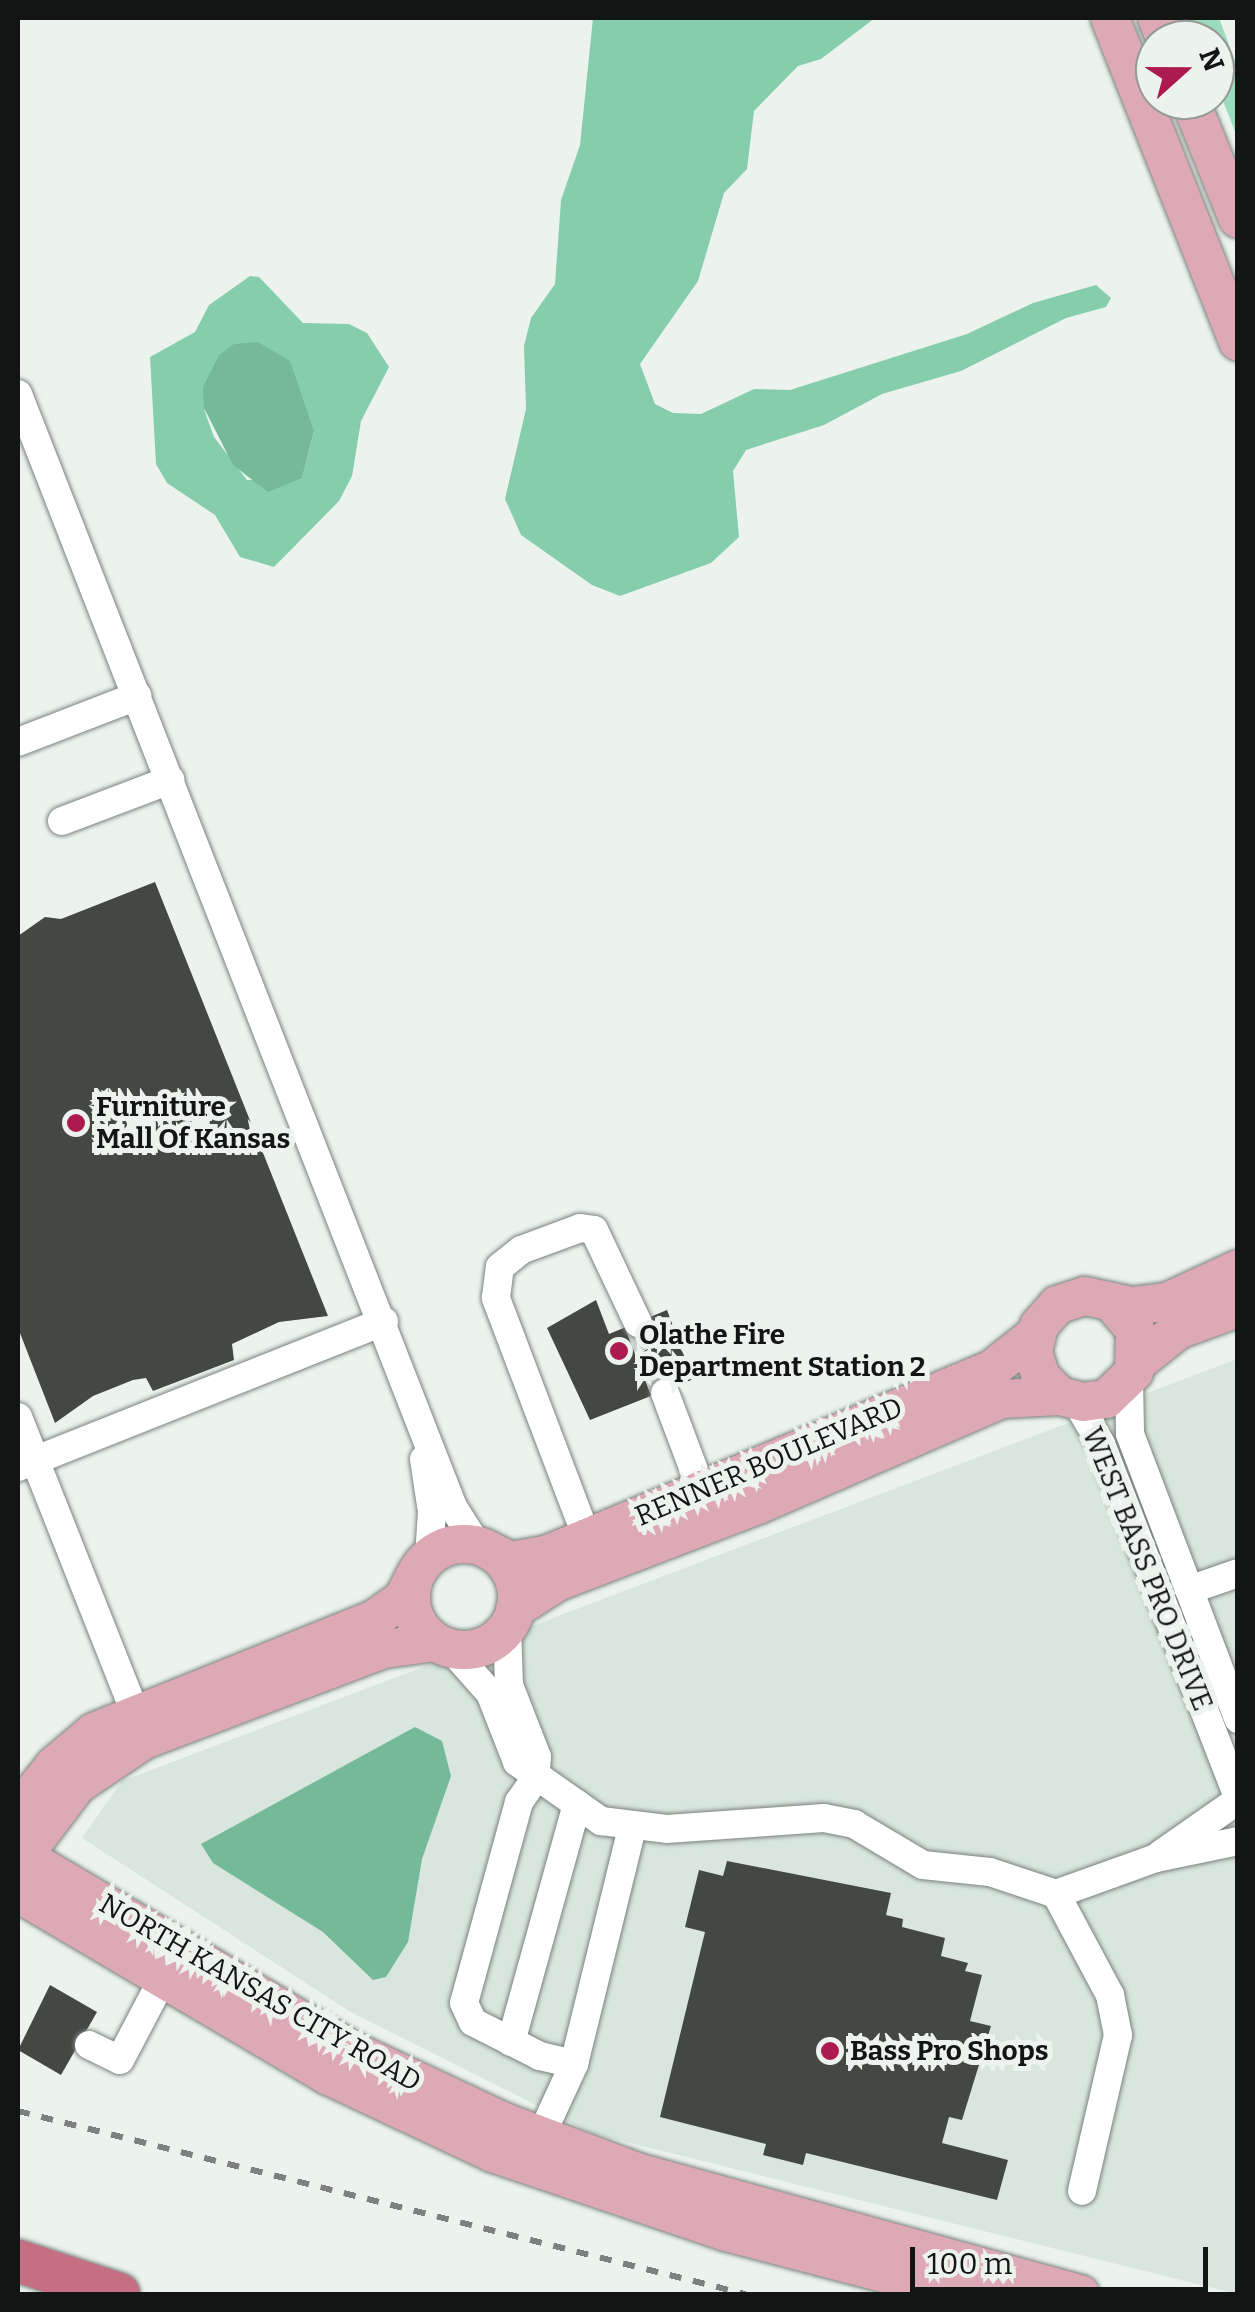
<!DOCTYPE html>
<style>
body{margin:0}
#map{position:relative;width:1255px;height:2312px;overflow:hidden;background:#ecf3ef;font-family:Bitter,serif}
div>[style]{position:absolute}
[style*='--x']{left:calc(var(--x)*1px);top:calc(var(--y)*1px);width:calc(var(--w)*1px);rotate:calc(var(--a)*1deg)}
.built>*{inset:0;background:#d8e6df}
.green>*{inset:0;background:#9bdcbd}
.forest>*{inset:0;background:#86cdac}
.water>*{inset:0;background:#74ba99}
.building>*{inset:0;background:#434845}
.minor-tunnel>*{height:28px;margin-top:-14px;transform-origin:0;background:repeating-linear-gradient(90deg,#cbd2ce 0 28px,transparent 0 42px)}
.roads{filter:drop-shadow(0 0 2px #7c827e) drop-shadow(0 0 2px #7c827e)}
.minor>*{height:28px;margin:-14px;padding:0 14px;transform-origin:14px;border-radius:14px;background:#fff}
.major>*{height:38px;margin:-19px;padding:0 19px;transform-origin:19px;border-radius:19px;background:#dda9b4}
.major>.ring{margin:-19px;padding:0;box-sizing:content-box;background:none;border:38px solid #dda9b4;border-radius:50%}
.highway>*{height:42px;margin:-21px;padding:0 21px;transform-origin:21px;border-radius:21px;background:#c66f82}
.rail>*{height:6px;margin-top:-3px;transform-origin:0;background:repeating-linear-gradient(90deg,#7c807e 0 12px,transparent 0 24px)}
.dots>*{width:28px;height:28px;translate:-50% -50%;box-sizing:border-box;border:5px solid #ecf3ef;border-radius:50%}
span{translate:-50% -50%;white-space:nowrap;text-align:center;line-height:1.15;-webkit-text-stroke:10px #ecf3ef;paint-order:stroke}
.poi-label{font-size:28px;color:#131514;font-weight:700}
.left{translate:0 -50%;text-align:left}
.street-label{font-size:28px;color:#131514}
.frame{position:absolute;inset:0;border:20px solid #131514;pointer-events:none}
.north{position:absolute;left:1135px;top:20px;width:100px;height:100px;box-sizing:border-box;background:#ecf3ef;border:2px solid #959a97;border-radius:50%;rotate:69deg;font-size:28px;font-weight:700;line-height:40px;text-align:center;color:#131514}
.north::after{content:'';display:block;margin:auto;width:35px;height:45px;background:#ac1a4f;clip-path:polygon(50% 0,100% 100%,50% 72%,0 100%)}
.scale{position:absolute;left:910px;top:2247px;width:298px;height:45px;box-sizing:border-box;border:5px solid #131514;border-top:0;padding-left:12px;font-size:30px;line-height:35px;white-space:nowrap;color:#131514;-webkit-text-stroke:8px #ecf3ef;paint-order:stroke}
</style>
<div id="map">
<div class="built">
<i style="clip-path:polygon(1237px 1359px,1237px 2294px,594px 2134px,349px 2011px,82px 1838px,122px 1781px)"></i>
</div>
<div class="green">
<i style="clip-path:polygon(1190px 18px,1219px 18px,1237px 66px,1237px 137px,1215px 80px,1215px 40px,1199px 40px)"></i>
</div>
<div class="forest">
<i style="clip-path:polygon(593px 18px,875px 18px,821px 59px,798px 66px,754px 111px,747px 169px,724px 193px,698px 281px,640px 364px,655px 404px,673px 413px,701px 414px,754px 389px,790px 390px,967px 334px,1033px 303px,1096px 285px,1111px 298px,1106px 307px,1066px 318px,961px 371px,882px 394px,824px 425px,746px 450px,733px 471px,739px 537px,711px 563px,620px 596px,592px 585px,521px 535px,505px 499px,526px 409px,524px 346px,531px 318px,555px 284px,561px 200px,580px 145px)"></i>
<i style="clip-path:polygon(evenodd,250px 276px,259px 277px,303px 323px,349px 324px,367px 333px,389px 367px,361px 421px,352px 476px,339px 501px,274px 567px,240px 557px,215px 515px,167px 483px,156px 464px,150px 357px,195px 332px,209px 305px,250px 276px,204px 409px,314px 431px,302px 478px,247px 480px,214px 437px,204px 409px)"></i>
</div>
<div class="water">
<i style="clip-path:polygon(258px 342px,290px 361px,314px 431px,302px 478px,268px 492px,233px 465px,204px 408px,203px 387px,219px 355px,234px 344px)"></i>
<i style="clip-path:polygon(415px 1727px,442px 1741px,451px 1776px,422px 1859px,408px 1942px,386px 1977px,373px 1980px,323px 1932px,213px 1863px,201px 1844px)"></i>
</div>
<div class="building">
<i style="clip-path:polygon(155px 882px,328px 1316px,279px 1322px,232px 1344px,234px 1360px,153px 1391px,146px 1378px,133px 1380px,93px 1396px,55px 1423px,18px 1328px,18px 936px,45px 917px,61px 919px)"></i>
<i style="clip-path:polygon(596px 1300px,609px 1334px,667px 1310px,689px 1369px,699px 1377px,590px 1420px,547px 1328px)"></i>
<i style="clip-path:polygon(727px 1861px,891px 1893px,886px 1915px,903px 1919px,902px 1927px,945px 1938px,941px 1956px,968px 1963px,965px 1971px,982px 1975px,970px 2021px,991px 2026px,962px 2120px,949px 2117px,942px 2143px,1008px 2160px,997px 2200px,806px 2153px,803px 2165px,763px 2155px,766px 2144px,660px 2117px,705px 1932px,685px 1927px,699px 1870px,723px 1876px)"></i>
<i style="clip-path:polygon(50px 1985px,97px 2012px,61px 2075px,18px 2050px)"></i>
</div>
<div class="minor-tunnel">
<i style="--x:638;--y:1323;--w:75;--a:68.9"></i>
</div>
<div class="roads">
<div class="minor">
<i style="--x:18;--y:394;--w:1195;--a:68.65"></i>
<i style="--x:453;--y:1507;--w:45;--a:57.7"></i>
<i style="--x:18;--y:742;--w:128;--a:-21.1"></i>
<i style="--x:62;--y:821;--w:116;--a:-20.8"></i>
<i style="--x:1129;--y:1380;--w:54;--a:88.9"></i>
<i style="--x:1130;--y:1434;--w:305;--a:69.2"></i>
<i style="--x:665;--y:1393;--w:103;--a:69.4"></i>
<i style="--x:1076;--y:1401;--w:50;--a:59.8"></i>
<i style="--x:1101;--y:1444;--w:376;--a:68.8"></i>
<i style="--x:18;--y:1417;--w:317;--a:68.4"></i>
<i style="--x:424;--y:1459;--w:54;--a:81.4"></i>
<i style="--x:432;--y:1512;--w:44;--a:93.9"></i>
<i style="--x:18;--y:1467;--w:394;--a:-21.7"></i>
<i style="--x:587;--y:1538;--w:257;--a:-110.8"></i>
<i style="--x:496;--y:1298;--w:31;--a:-83"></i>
<i style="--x:500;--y:1267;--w:27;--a:-39"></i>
<i style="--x:521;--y:1250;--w:63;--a:-20.4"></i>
<i style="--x:580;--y:1228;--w:14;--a:8"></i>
<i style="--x:594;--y:1230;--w:103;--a:64.7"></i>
<i style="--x:1189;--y:1590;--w:52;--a:-19.1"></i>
<i style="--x:507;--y:1627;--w:58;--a:88"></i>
<i style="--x:509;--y:1685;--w:77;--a:68.7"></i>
<i style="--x:537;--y:1757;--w:22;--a:95"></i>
<i style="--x:535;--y:1779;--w:28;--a:125"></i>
<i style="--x:519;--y:1802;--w:208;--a:105.3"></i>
<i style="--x:464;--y:2003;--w:21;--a:65"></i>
<i style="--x:473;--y:2022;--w:75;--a:26.9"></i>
<i style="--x:540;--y:2056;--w:35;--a:13"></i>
<i style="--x:450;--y:1648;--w:60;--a:48.4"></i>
<i style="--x:490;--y:1693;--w:74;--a:68.6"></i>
<i style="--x:517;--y:1762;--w:103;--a:35.1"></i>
<i style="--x:601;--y:1821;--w:66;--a:6.9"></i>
<i style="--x:667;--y:1829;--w:157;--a:-4"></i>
<i style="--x:824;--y:1818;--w:31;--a:11"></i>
<i style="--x:854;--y:1824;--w:80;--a:30.7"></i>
<i style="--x:923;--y:1865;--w:67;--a:6"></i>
<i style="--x:990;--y:1872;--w:70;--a:18.4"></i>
<i style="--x:1056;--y:1894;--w:106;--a:-19.8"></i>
<i style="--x:1156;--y:1858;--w:84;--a:-11.7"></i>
<i style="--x:1161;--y:1854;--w:89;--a:-34.9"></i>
<i style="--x:1056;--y:1894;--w:115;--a:61.9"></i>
<i style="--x:1110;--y:1995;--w:41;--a:78.7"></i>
<i style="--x:1118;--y:2035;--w:160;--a:103"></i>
<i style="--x:511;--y:2042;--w:247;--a:-74.5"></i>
<i style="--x:89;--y:2045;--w:34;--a:26"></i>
<i style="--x:120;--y:2060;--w:93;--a:-62.3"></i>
<i style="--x:534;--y:2151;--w:96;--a:-65.3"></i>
<i style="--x:574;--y:2064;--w:243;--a:-76.2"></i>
</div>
<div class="major">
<i style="--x:1110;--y:18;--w:348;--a:68.4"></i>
<i style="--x:1157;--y:18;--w:24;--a:68"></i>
<i style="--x:1190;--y:100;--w:128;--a:68"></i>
<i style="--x:1112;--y:1303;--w:35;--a:49"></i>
<i style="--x:1135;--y:1329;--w:43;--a:91.3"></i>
<i style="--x:1134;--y:1372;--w:39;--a:136"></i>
<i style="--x:1106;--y:1399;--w:23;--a:173"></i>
<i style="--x:1083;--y:1402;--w:24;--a:-165"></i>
<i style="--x:1060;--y:1396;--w:27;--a:-135"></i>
<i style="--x:1041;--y:1377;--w:26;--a:-108"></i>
<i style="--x:1033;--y:1352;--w:27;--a:-77"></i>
<i style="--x:1039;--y:1326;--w:28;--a:-49"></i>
<i style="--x:1057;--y:1305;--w:29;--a:-18"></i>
<i style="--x:1085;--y:1296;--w:48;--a:12"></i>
<i style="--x:1132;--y:1306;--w:35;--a:-7"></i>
<i style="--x:1167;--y:1302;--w:78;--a:-24.9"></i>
<i style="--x:1137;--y:1363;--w:53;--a:-38.8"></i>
<i style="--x:1178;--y:1330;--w:64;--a:-20.1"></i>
<i class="ring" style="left:411px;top:1544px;width:68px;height:68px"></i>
<i style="--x:492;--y:1552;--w:21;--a:25"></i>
<i style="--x:511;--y:1561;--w:36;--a:-10"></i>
<i style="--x:546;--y:1555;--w:482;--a:-22.6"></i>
<i style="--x:991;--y:1370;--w:56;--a:-38.5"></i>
<i style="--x:515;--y:1609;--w:50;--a:-32.7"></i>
<i style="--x:557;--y:1582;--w:217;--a:-21"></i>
<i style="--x:760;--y:1504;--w:264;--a:-23.5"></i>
<i style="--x:1002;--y:1399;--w:58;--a:-3"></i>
<i style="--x:18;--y:1811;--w:59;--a:-51.2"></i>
<i style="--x:55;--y:1765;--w:51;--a:-40.2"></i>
<i style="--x:94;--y:1732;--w:301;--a:-21.9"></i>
<i style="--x:373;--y:1620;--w:37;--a:-35"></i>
<i style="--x:403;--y:1599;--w:27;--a:-63"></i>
<i style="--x:18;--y:1853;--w:385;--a:30.6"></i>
<i style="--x:349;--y:2049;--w:171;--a:25.2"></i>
<i style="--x:504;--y:2122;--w:142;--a:20.6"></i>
<i style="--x:637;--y:2172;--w:460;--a:15.4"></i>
<i style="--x:18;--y:1863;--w:98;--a:-52.9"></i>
<i style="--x:77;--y:1785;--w:81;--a:-33.9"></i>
<i style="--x:144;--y:1740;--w:257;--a:-20.8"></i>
<i style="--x:384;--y:1649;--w:52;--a:-7.7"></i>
<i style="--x:18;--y:1893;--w:361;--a:30.5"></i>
<i style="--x:329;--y:2076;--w:181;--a:25.2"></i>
<i style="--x:493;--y:2153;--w:246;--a:18.7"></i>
<i style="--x:726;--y:2232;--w:246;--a:14.6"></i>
</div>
<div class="highway">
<i style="--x:18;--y:2261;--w:106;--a:18.1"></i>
</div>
</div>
<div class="rail">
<i style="--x:18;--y:2111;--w:750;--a:14.13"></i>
</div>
<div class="dots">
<i style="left:76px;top:1123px;background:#ac1a4f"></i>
<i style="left:619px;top:1351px;background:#ac1a4f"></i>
<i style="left:830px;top:2051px;background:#ac1a4f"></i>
</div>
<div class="poi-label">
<span class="left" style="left:96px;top:1123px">Furniture<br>Mall Of Kansas</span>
<span class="left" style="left:639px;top:1351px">Olathe Fire<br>Department Station 2</span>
<span class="left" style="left:850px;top:2051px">Bass Pro Shops</span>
</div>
<div class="street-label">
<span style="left:769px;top:1462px;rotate:-23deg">RENNER BOULEVARD</span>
<span style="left:1147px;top:1569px;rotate:68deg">WEST BASS PRO DRIVE</span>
<span style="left:260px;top:1993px;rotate:30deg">NORTH KANSAS CITY ROAD</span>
</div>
<div class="frame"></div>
<div class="north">N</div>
<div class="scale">100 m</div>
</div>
